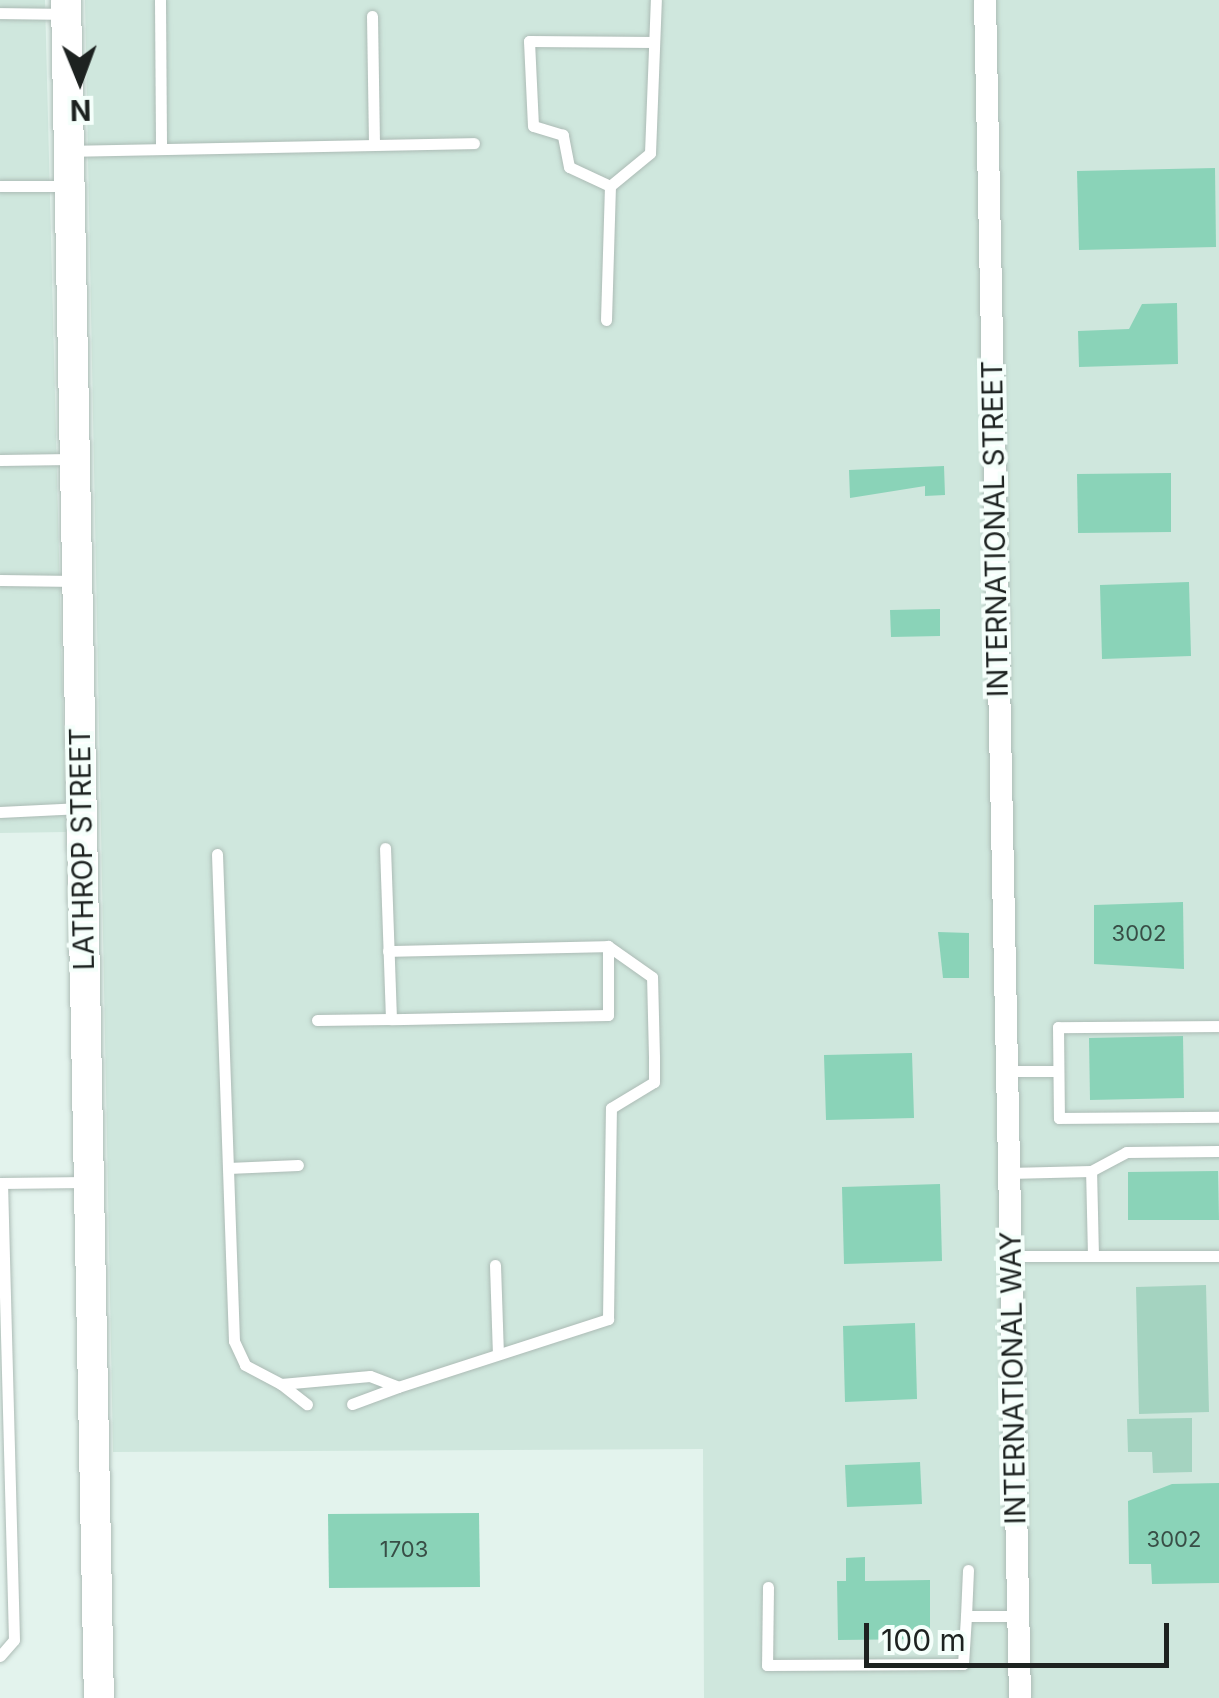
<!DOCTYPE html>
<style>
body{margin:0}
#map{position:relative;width:1219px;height:1698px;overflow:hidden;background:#e3f3ed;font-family:Inter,sans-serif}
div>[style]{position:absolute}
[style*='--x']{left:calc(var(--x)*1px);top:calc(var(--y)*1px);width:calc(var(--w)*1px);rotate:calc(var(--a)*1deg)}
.built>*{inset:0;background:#cfe7dd}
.green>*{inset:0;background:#a4d3c0}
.building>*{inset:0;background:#8ad3b8}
.roads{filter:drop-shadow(0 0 2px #acbbb5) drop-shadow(0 0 2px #acbbb5)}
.lane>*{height:11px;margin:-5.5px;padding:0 5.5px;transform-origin:5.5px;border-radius:5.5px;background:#fff}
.street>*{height:22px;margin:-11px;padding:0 11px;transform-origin:11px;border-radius:11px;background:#fff}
.secondary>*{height:30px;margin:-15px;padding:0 15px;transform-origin:15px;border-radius:15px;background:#fff}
span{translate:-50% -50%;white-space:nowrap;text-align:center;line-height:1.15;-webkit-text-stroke:8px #f5fffb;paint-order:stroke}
.number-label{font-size:22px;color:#384e46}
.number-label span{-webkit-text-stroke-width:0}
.street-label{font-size:28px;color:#1d2220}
.north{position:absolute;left:30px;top:30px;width:100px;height:100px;-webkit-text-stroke:8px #f5fffb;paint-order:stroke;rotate:179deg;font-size:28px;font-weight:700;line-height:40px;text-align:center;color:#1d2220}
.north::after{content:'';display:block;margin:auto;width:35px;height:45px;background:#1d2220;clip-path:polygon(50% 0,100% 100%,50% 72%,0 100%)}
.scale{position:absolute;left:864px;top:1623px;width:305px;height:45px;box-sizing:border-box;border:5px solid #1d2220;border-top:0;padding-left:12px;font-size:30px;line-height:35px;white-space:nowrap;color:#1d2220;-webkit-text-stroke:8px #f5fffb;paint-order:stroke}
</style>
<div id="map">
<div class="built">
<i style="clip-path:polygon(0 0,45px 0,66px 832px,0 833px)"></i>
<i style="clip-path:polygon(85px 0,1219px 0,1219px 1698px,704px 1698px,703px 1449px,113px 1452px)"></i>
</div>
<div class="green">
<i style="clip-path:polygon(1206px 1285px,1209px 1412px,1139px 1414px,1136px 1287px)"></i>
<i style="clip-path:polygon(1192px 1418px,1192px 1472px,1153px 1473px,1152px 1452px,1128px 1452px,1127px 1419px)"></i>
</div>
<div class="building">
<i style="clip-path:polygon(1215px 168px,1216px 247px,1079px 250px,1077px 171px)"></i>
<i style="clip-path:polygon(1177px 303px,1178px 364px,1079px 367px,1078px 331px,1129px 329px,1142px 304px)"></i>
<i style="clip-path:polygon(944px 466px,945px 495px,925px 496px,925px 486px,850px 498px,849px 470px)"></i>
<i style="clip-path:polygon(1171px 473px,1171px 532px,1078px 533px,1077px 474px)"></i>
<i style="clip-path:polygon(1189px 582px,1191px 656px,1102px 659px,1100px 585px)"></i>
<i style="clip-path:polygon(940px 609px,940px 636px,891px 637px,890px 610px)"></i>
<i style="clip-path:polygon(1183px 902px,1184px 969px,1094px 964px,1094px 905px)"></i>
<i style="clip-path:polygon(938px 932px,969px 933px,969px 978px,943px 978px)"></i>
<i style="clip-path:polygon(1183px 1036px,1184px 1098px,1090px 1100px,1089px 1038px)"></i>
<i style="clip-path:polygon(912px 1053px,914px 1118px,826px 1120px,824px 1055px)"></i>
<i style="clip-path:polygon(1218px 1171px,1219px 1220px,1128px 1220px,1128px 1172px)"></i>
<i style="clip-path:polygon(940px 1184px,942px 1261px,844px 1264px,842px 1187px)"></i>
<i style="clip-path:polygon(915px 1323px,917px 1399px,845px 1402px,843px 1326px)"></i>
<i style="clip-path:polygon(920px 1462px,922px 1504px,847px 1507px,845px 1465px)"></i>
<i style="clip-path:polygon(1219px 1483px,1219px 1583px,1152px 1584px,1151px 1564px,1129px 1564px,1128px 1501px,1172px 1484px)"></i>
<i style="clip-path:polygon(479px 1513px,480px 1587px,329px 1588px,328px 1514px)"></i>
<i style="clip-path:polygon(865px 1557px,865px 1581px,930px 1580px,930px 1639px,838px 1640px,837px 1581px,846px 1581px,846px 1558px)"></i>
</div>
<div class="roads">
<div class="lane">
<i style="--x:160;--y:0;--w:149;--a:89.6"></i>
<i style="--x:0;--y:13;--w:66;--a:0.9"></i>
<i style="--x:372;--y:16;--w:129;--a:89.1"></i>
<i style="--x:69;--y:151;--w:405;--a:-1.1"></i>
<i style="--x:0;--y:186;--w:65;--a:0"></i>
<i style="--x:610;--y:186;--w:45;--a:-155.1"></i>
<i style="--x:569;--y:167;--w:33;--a:-101"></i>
<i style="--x:563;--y:135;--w:31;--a:-163"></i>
<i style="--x:533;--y:126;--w:85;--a:-92.7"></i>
<i style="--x:529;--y:41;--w:125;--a:0.5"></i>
<i style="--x:606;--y:320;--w:134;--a:-88.3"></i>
<i style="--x:610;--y:186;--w:52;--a:-39.5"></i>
<i style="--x:650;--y:153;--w:153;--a:-87.8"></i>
<i style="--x:0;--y:460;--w:71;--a:-0.8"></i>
<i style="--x:0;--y:580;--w:76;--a:0.8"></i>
<i style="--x:0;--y:812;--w:81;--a:-2.8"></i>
<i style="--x:217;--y:854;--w:487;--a:88"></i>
<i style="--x:234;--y:1341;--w:26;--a:65"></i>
<i style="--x:245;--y:1365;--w:41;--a:27.8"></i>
<i style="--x:281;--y:1384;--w:89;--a:-5.1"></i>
<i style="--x:370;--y:1376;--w:30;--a:21"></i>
<i style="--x:398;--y:1387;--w:221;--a:-17.9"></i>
<i style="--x:608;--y:1319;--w:211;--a:-89.2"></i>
<i style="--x:611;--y:1108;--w:50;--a:-31.2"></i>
<i style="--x:654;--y:1082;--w:25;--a:-90"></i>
<i style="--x:654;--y:1057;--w:80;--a:-91.4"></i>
<i style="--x:652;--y:977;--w:54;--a:-144.8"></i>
<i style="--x:388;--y:951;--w:220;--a:-1.3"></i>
<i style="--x:608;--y:946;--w:69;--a:90"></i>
<i style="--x:608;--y:1015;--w:217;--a:178.9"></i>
<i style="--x:317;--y:1020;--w:74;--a:-0.8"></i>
<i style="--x:391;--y:1019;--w:171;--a:-92"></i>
<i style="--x:1219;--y:1026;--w:161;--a:179.6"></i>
<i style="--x:1058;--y:1027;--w:91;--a:89.4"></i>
<i style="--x:1059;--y:1118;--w:160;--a:-0.4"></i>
<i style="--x:1005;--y:1071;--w:53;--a:0"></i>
<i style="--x:228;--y:1168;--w:70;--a:-2.5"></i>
<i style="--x:1008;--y:1173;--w:83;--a:-1.4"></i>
<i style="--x:0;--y:1183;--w:86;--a:-0.7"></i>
<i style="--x:1010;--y:1256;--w:209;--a:0"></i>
<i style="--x:1093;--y:1256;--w:85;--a:-91.3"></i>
<i style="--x:1091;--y:1171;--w:40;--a:-28"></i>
<i style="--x:1126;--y:1152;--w:93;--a:-0.6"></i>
<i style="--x:495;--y:1265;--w:89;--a:88.1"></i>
<i style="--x:281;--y:1384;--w:33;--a:38"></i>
<i style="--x:352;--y:1404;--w:49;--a:-20.3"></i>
<i style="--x:768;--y:1587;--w:78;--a:90.7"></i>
<i style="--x:767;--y:1665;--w:196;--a:-0.3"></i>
<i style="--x:963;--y:1664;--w:48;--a:-86.4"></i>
<i style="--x:966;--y:1616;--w:52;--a:0"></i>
<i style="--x:966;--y:1616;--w:46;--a:-87.5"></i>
<i style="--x:0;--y:1656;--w:21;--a:-49"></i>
<i style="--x:14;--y:1640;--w:457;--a:-91.5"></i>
</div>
<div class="street">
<i style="--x:985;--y:0;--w:1698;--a:88.82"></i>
</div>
<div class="secondary">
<i style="--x:66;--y:0;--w:1698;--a:88.89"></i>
</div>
</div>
<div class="number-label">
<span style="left:1139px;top:934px">3002</span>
<span style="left:1174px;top:1540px">3002</span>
<span style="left:404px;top:1550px">1703</span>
</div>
<div class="street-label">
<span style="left:995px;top:529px;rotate:-91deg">INTERNATIONAL STREET</span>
<span style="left:82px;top:849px;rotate:-91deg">LATHROP STREET</span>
<span style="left:1013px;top:1378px;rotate:-91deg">INTERNATIONAL WAY</span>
</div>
<div class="north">N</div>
<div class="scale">100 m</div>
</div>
